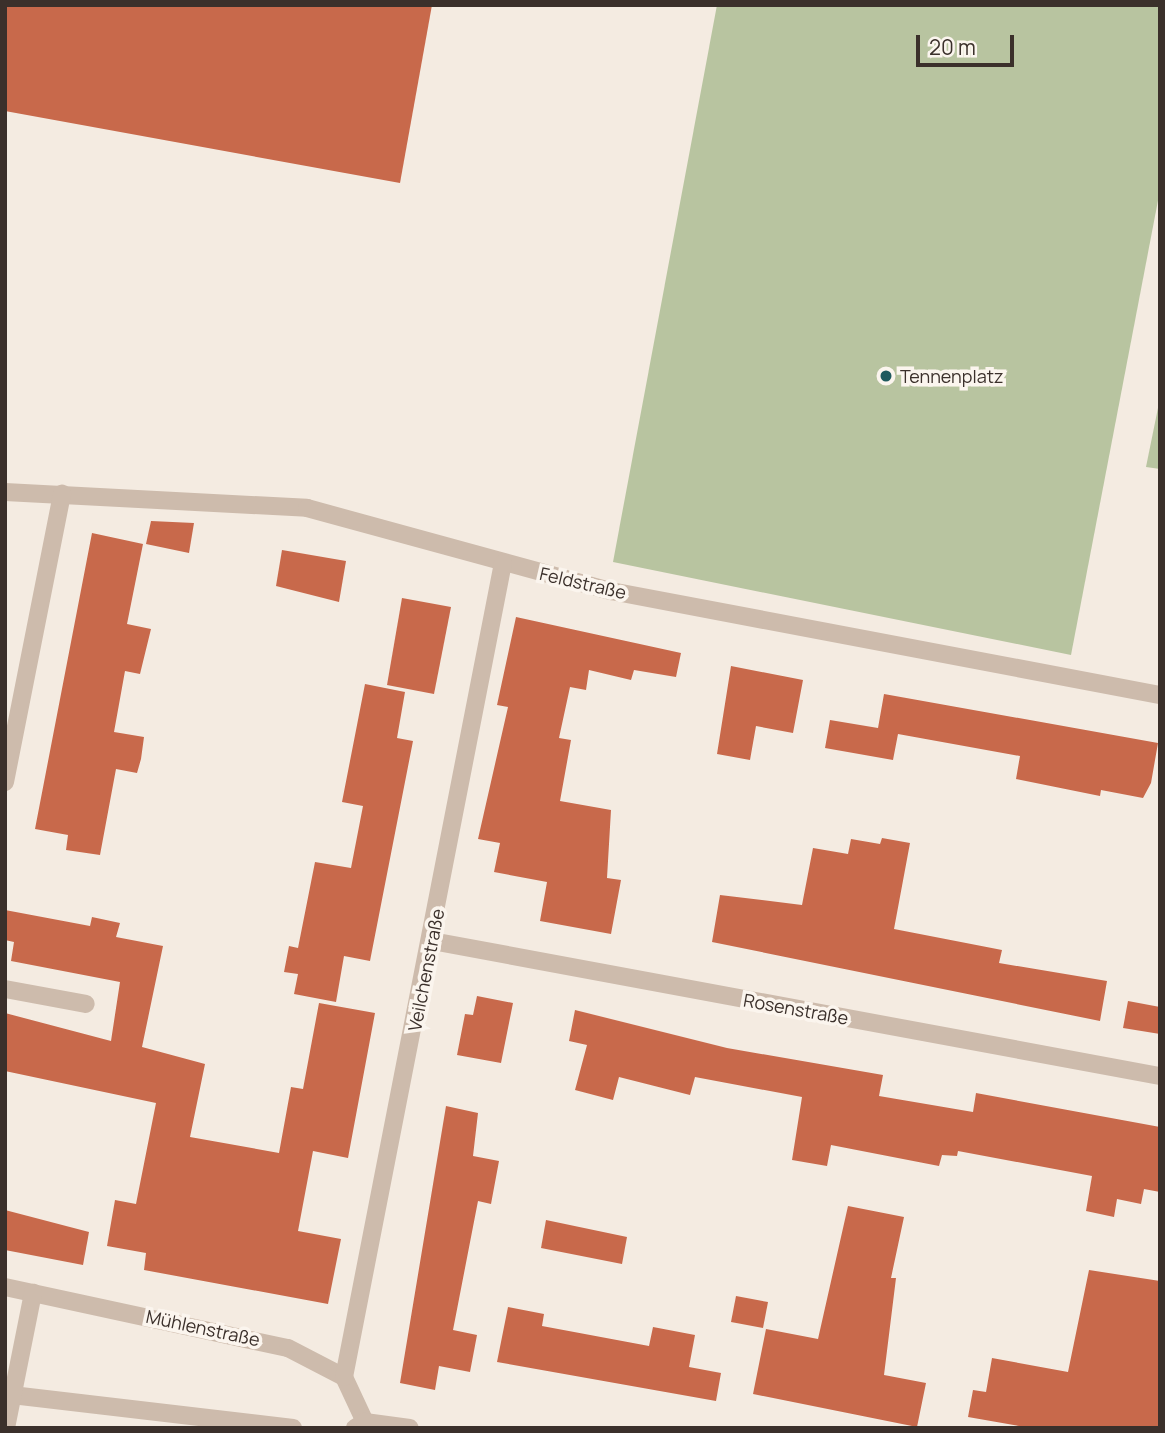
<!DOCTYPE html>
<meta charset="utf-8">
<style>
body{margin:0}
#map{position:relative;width:1165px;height:1433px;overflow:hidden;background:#f4ebe1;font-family:Manrope,sans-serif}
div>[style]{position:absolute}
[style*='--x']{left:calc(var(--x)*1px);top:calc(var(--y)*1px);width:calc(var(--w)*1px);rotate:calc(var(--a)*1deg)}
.green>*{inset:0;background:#b8c4a0}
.building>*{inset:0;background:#c8694b}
.lane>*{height:18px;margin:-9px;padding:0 9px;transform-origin:9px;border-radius:9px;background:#cdbbac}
.street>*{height:18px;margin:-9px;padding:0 9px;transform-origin:9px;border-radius:9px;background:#cdbbac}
.dots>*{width:19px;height:19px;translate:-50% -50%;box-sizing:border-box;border:4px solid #fbf5ee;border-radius:50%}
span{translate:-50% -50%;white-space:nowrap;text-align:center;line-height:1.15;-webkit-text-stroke:7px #fbf5ee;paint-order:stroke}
.poi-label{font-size:18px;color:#3b302b}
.left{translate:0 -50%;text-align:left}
.street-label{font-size:18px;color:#3b302b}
.frame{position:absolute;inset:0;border:7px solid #3b302b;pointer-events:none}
.scale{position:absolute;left:916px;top:35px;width:98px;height:32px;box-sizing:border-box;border:4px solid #3b302b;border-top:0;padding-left:9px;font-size:21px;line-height:24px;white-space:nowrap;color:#3b302b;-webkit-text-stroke:5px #fbf5ee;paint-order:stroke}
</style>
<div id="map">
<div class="green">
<i style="clip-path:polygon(717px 5px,1160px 5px,1160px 190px,1071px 655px,613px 562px)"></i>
<i style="clip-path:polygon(1160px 398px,1160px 469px,1146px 467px)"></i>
</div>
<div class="building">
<i style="clip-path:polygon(5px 5px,432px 5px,400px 183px,5px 111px)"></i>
<i style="clip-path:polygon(151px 521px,194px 523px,189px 553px,146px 544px)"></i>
<i style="clip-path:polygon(92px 533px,143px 544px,127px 624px,151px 629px,140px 674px,125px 671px,114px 732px,144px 737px,141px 759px,137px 773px,116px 769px,100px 855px,66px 850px,68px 835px,35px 829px)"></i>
<i style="clip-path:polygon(282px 550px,346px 561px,339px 602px,276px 586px)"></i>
<i style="clip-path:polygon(402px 598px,451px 607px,434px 694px,387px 685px)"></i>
<i style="clip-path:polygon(516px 617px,681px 653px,676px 677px,634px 670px,631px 680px,589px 670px,586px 690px,570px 687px,559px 738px,571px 740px,560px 801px,611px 810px,607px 878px,621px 880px,611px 934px,540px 921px,547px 882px,494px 872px,500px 843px,478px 839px,508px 707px,497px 705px)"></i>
<i style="clip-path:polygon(731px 666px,803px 680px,793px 733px,756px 726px,750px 760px,717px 754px)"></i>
<i style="clip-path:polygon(365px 684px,405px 692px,397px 738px,413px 741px,370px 961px,344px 956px,336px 1002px,294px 994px,298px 974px,284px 972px,289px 946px,298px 948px,315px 862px,351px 868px,363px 806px,342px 802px)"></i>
<i style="clip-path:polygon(884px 694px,1158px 743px,1151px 783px,1143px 798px,1101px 790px,1100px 796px,1016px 779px,1020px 756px,898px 734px,893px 760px,825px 748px,830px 720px,878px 728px)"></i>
<i style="clip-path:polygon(882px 838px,910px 843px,894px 929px,1002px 950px,999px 963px,1107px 981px,1100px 1021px,712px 942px,720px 895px,802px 905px,813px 848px,848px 854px,851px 839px,880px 844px)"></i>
<i style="clip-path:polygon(5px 910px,90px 926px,92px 917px,120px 923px,116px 937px,163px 946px,142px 1047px,205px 1064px,190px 1137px,279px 1153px,291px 1087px,303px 1089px,319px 1003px,375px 1013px,348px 1158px,313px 1151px,298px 1231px,341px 1239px,328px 1304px,144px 1270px,146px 1253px,107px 1246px,115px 1200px,136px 1204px,156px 1103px,5px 1071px,5px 1013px,111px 1041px,120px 982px,11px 961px,14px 942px,5px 940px)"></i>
<i style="clip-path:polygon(477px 996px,513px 1003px,501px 1063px,457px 1055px,465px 1014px,473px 1015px)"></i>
<i style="clip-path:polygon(1128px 1001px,1160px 1007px,1160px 1034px,1123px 1028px)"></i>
<i style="clip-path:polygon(575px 1010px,727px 1048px,883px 1075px,879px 1096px,973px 1112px,976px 1093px,1160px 1127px,1160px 1192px,1144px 1189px,1141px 1204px,1117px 1199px,1114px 1217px,1086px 1211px,1092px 1176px,958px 1151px,957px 1156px,942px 1155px,939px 1166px,831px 1145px,827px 1166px,792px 1160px,802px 1097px,695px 1077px,690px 1095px,619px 1077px,613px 1100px,575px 1090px,587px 1045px,569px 1041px)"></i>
<i style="clip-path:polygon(446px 1106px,478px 1113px,473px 1156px,499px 1161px,491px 1204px,478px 1201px,453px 1330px,477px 1335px,470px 1372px,439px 1366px,435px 1390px,400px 1383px)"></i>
<i style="clip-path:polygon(848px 1206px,904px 1217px,891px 1278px,896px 1278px,884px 1375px,926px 1383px,917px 1427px,753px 1394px,766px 1329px,818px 1339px)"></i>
<i style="clip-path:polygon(5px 1210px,89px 1232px,83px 1265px,5px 1250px)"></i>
<i style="clip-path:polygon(546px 1220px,627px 1237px,622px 1264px,541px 1248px)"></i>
<i style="clip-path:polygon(1089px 1270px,1160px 1281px,1160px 1428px,1031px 1428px,968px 1417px,973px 1390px,986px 1392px,992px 1358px,1068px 1372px)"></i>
<i style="clip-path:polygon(736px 1296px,768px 1302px,763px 1328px,731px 1322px)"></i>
<i style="clip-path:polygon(508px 1307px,544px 1314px,542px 1326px,649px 1346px,653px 1327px,695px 1335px,689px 1367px,721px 1373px,716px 1401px,497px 1362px)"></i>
</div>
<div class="lane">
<i style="--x:5;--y:989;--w:82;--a:10.5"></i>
</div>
<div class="street">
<i style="--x:5;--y:492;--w:302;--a:3"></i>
<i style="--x:307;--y:508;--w:315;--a:15.3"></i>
<i style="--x:611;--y:591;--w:559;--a:10.73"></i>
<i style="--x:5;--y:782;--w:294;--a:-78.8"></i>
<i style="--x:432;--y:941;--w:740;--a:10.51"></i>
<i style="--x:5;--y:1287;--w:289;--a:12.2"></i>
<i style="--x:288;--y:1348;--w:63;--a:27.4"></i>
<i style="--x:344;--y:1377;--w:50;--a:65"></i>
<i style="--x:344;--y:1377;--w:829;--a:-78.95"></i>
<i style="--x:12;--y:1395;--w:283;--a:6.7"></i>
<i style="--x:6;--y:1428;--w:138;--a:-78.7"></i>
<i style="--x:355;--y:1428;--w:12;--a:-31"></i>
<i style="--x:365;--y:1422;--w:45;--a:7.6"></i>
</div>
<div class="dots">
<i style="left:886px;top:376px;background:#1f5a5e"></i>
</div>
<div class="poi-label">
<span class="left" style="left:900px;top:376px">Tennenplatz</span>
</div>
<div class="street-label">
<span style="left:583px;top:583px;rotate:13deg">Feldstraße</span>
<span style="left:426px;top:970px;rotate:-79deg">Veilchenstraße</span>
<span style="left:796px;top:1009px;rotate:10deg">Rosenstraße</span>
<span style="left:203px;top:1328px;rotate:12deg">Mühlenstraße</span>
</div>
<div class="frame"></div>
<div class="scale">20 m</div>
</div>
